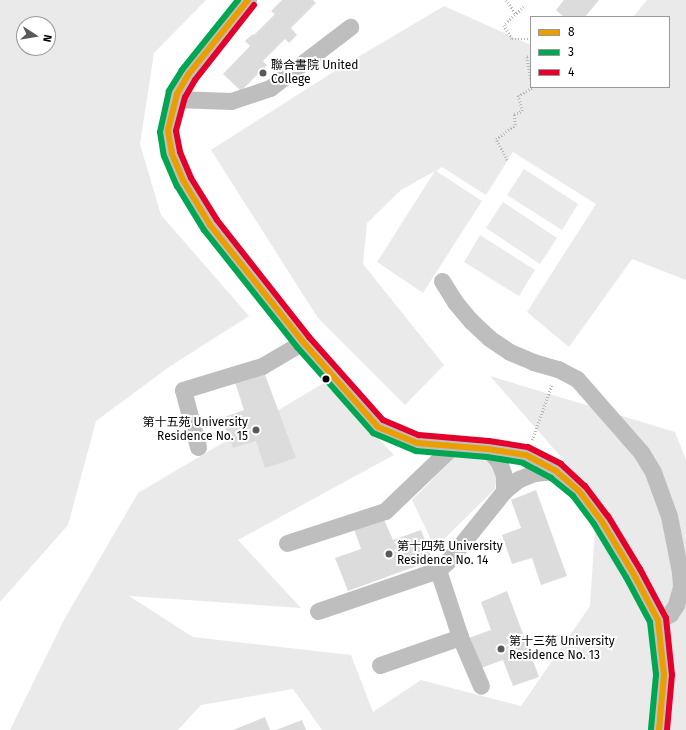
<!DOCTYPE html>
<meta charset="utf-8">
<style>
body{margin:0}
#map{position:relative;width:686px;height:730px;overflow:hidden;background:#fff;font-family:"Fira Sans","Noto Sans TC",sans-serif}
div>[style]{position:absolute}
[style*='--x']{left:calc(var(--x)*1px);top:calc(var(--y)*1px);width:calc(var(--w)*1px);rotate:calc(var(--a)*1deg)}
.green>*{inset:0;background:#eaeaea}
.building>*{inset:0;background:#dcdcdc}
.path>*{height:2.5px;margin-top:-1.25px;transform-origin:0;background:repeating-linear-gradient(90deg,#b8b8b8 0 1px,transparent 0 3px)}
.minor>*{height:17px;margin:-8.5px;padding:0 8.5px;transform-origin:8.5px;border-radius:8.5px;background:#bebebe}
.bus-1>*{height:6px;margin:-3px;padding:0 3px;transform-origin:3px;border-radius:3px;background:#eb9e00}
.bus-2>*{height:6px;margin:-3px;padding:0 3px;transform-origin:3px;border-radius:3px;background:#00a651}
.bus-3>*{height:6px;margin:-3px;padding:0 3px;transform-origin:3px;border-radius:3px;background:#e4002b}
.dots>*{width:11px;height:11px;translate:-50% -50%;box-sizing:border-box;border:2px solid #fff;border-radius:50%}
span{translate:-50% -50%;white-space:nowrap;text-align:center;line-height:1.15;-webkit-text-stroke:4px #fff;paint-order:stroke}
.poi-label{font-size:12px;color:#000}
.left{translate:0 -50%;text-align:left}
.right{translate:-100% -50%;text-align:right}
.legend{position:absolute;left:530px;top:16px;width:140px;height:72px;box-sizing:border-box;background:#fff;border:1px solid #999;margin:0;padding:5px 7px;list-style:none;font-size:12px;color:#000}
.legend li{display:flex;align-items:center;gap:8px;height:20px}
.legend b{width:20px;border:1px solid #999}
.north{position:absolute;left:16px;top:16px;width:40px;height:40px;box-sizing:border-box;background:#fff;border:1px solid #999;border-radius:50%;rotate:102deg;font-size:11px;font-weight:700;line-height:16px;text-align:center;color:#000}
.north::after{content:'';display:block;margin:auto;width:14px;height:18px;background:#595959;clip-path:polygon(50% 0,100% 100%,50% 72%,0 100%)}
</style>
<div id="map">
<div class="green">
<i style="clip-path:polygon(evenodd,0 0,206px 0,154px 53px,140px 144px,161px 215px,249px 316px,169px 367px,96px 421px,68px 525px,0 602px,0 0,24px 24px,48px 24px,48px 48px,24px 48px,24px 24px)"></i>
<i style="clip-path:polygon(647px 0,686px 0,686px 280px,632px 259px,569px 347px,527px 312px,596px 204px,513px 152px,486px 195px,442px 167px,436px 171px,482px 201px,423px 293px,377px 262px,435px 171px,401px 190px,367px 223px,363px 264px,444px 365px,405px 405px,318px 318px,211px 150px,338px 69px,444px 6px,531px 45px,531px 87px,669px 87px,669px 17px,633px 17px)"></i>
<i style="clip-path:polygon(524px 169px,578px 204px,562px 230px,507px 195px)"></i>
<i style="clip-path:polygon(503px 202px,557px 238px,540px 264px,486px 228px)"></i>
<i style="clip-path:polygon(480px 235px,535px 270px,519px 296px,464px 262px)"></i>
<i style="clip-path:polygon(490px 376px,675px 432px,686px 460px,686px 730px,322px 730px,293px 689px,201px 705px,178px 730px,10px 730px,65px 618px,138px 493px,324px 383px,394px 455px,238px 540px,301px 608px,129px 596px,193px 637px,351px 655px,373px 712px,421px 680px,521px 706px,590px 606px,597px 498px)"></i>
<i style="clip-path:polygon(457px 455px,483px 456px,491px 463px,497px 476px,495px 489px,435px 548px,412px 500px)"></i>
</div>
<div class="building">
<i style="clip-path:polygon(282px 0,313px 0,316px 3px,291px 28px,297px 35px,289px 43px,285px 39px,263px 61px,267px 65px,241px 91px,223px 74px,250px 46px,245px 41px,253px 34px,254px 35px,275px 14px,271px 11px)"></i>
<i style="clip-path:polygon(564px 0,599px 0,585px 17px,564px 17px,556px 10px)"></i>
<i style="clip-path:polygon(264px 372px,296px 458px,265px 468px,256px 441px,233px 448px,222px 418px,244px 410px,235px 382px)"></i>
<i style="clip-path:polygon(536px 490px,567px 576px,541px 585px,532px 558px,512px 564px,502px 535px,521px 528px,511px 500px)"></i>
<i style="clip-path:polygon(383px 517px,393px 540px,421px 530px,433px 560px,348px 591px,335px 558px,361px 549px,353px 526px)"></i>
<i style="clip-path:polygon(507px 591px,539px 677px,513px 686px,503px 660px,481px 668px,469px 638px,491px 630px,481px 602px)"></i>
<i style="clip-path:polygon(265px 717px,270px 730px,233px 730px)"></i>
<i style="clip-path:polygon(302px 720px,306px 730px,276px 730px)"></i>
</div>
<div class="path">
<i style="--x:506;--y:0;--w:17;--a:54"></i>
<i style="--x:524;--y:7;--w:27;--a:138"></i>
<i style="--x:504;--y:25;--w:16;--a:60"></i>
<i style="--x:512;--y:39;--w:19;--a:0"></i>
<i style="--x:531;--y:57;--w:4;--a:180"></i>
<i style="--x:527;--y:57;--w:22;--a:80"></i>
<i style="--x:507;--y:160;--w:24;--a:-118"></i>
<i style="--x:496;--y:139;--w:24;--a:-36"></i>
<i style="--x:515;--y:125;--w:11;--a:-95"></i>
<i style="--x:514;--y:114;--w:9;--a:-21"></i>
<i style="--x:522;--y:111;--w:16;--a:-105"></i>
<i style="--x:518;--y:96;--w:17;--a:-31"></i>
<i style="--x:532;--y:440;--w:59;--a:-70.3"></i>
</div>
<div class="minor">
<i style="--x:248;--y:0;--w:96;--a:128.7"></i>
<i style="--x:188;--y:75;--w:22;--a:120"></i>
<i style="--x:177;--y:94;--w:38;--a:104"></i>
<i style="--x:168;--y:131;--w:23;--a:80"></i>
<i style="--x:172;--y:154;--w:30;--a:67"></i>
<i style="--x:184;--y:182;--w:50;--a:58.8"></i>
<i style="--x:210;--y:225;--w:149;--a:51.5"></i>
<i style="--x:303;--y:342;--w:113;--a:48.6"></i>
<i style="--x:378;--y:427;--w:42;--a:22.3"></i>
<i style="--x:417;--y:443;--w:71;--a:4.8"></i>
<i style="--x:488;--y:449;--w:38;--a:9"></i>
<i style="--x:526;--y:455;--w:34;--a:28"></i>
<i style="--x:556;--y:471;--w:30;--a:41"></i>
<i style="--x:579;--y:491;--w:36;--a:53"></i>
<i style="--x:601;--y:520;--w:62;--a:58.9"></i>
<i style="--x:633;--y:573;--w:53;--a:62"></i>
<i style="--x:658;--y:620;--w:55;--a:83.8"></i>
<i style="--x:664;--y:675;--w:55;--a:95.2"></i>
<i style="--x:176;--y:99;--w:55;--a:2.1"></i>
<i style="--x:231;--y:101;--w:41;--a:-18.4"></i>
<i style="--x:270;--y:88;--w:101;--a:-37.3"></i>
<i style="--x:442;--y:281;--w:25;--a:58"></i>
<i style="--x:455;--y:302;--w:25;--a:50"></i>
<i style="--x:471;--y:321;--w:25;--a:43"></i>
<i style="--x:489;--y:338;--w:25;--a:34"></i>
<i style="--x:510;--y:352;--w:25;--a:23"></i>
<i style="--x:533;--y:362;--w:26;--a:16"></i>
<i style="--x:558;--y:369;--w:21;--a:28"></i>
<i style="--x:577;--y:379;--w:97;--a:48.8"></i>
<i style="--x:641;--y:452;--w:23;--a:59"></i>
<i style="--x:653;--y:472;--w:47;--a:70"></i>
<i style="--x:669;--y:516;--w:57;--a:78.9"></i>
<i style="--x:680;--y:572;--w:15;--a:86"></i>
<i style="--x:681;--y:587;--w:19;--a:106"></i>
<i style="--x:676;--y:605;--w:11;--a:124"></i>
<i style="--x:670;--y:614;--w:13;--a:153"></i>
<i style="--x:198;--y:447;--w:59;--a:-104.7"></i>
<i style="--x:183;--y:390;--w:83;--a:-16.9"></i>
<i style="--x:262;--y:366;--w:48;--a:-30.3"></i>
<i style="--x:488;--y:449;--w:17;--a:50"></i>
<i style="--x:499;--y:462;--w:15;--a:70"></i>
<i style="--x:504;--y:476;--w:15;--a:90"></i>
<i style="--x:287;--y:543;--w:103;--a:-18.1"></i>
<i style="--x:385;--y:511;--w:93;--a:-43.7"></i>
<i style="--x:438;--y:570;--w:71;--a:71.8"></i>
<i style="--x:460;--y:637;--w:53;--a:66.8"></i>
<i style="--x:318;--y:611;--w:127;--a:-18.9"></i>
<i style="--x:438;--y:570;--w:12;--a:-42"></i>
<i style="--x:447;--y:562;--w:91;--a:-51.2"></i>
<i style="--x:504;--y:491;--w:19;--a:-39"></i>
<i style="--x:519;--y:479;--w:16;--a:-22"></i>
<i style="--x:534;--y:473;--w:22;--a:-5"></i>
<i style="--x:380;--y:665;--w:85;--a:-19.3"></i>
</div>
<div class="bus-1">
<i style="--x:248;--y:0;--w:96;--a:128.7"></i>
<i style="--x:188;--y:75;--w:22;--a:120"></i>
<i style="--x:177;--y:94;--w:38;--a:104"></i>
<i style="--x:168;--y:131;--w:23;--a:80"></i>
<i style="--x:172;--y:154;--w:30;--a:67"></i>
<i style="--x:184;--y:182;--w:50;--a:58.8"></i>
<i style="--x:210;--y:225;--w:149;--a:51.5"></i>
<i style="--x:303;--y:342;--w:113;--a:48.6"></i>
<i style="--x:378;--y:427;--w:42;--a:22.3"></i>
<i style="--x:417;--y:443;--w:71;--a:4.8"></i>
<i style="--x:488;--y:449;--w:38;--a:9"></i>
<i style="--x:526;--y:455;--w:34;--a:28"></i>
<i style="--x:556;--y:471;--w:30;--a:41"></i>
<i style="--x:579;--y:491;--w:36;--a:53"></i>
<i style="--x:601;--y:520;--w:62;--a:58.9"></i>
<i style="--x:633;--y:573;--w:53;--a:62"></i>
<i style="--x:658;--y:620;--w:55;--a:83.8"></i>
<i style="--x:664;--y:675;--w:55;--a:95.2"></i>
</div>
<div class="bus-2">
<i style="--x:238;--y:0;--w:90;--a:128.7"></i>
<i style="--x:182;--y:70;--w:25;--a:122"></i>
<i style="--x:169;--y:91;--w:42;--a:102.4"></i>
<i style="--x:160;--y:132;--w:24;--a:81"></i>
<i style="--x:164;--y:156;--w:33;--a:67"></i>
<i style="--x:177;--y:186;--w:52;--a:58.5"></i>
<i style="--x:204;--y:230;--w:149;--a:51.5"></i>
<i style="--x:297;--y:347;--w:115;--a:48.5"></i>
<i style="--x:373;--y:433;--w:47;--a:22.7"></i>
<i style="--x:416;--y:451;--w:71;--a:4.8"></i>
<i style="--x:487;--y:457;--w:36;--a:9"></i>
<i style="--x:523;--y:463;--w:32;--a:28"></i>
<i style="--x:551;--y:478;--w:28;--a:39"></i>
<i style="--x:573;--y:496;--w:35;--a:53"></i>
<i style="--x:594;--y:524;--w:62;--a:58.9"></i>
<i style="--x:626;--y:577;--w:51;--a:61.9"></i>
<i style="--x:650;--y:622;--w:53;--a:83.5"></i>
<i style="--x:656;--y:675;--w:54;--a:95.3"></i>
</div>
<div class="bus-3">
<i style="--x:254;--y:5;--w:95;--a:128.2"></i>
<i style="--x:195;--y:80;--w:20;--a:120"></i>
<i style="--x:185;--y:97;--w:35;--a:105"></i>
<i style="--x:176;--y:131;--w:21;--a:79"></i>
<i style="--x:180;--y:152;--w:28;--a:67"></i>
<i style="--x:191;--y:178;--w:49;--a:58.2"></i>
<i style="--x:217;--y:220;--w:149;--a:51.8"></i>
<i style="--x:309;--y:337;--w:111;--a:48.3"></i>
<i style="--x:383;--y:420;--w:39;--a:23"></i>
<i style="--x:419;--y:435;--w:70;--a:4.9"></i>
<i style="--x:489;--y:441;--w:39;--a:9"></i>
<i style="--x:528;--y:447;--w:37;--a:27"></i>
<i style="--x:561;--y:464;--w:33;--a:43"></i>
<i style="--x:585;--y:486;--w:38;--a:53"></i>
<i style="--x:608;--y:516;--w:62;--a:58.9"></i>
<i style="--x:640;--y:569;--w:55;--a:62"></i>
<i style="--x:666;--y:618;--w:57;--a:84"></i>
<i style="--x:672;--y:675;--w:55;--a:95.2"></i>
</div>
<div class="dots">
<i style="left:263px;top:73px;background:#595959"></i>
<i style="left:326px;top:379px;background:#000"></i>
<i style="left:256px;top:430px;background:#595959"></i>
<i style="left:389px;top:554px;background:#595959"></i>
<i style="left:501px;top:649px;background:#595959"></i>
</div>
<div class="poi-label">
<span class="left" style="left:271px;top:73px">聯合書院 United<br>College</span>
<span class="right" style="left:248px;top:430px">第十五苑 University<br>Residence No. 15</span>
<span class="left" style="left:397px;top:554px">第十四苑 University<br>Residence No. 14</span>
<span class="left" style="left:509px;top:649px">第十三苑 University<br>Residence No. 13</span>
</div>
<ul class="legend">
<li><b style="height:5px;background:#eb9e00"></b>8</li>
<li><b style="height:5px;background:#00a651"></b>3</li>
<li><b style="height:5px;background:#e4002b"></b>4</li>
</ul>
<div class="north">N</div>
</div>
